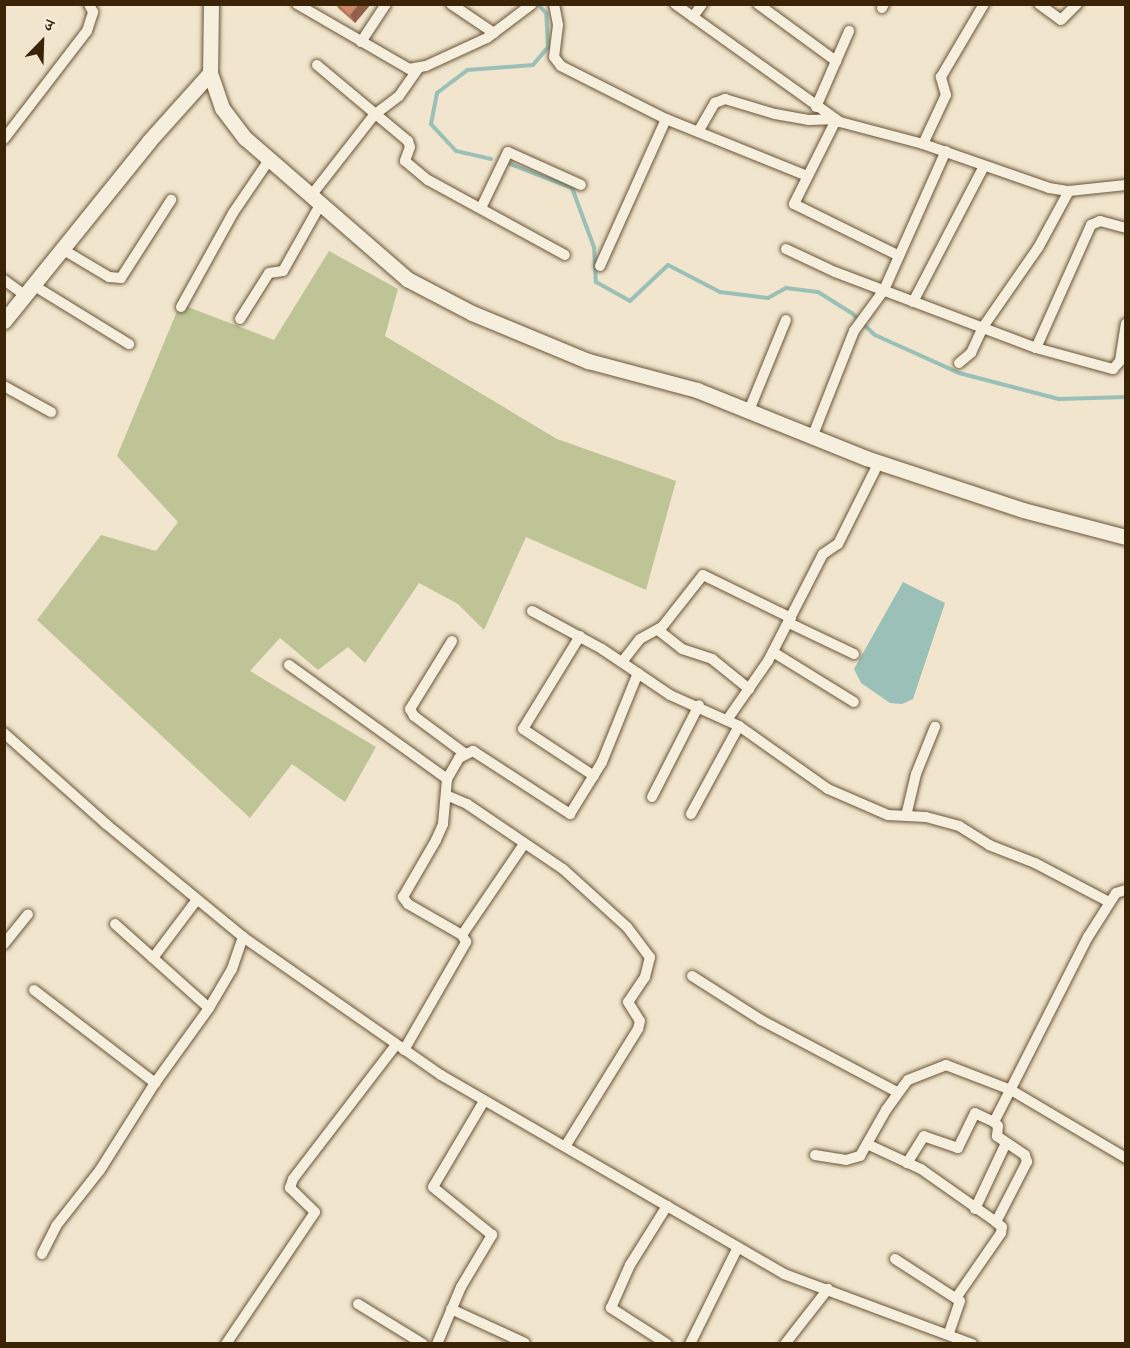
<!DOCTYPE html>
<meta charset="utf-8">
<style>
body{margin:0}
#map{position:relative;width:1130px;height:1348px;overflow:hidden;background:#f1e6cd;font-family:Cardo,"Noto Serif Devanagari",serif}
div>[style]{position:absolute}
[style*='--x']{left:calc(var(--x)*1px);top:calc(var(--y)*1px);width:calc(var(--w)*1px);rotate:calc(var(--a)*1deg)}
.green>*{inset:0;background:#bec495}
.water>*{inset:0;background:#9bc0b7}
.stream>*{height:4px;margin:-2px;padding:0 2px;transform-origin:2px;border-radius:2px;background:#9bc0b7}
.roads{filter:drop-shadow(0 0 2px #685438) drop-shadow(0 0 2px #685438)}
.street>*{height:10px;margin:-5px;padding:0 5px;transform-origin:5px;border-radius:5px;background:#f6efde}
.secondary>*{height:15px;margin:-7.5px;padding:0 7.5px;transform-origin:7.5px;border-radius:7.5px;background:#f6efde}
.wall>*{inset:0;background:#b3785d}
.shaded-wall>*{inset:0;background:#92614c}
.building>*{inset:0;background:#d08b6c}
span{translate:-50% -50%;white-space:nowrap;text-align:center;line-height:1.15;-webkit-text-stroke:5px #f6efde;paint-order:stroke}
.frame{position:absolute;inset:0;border:6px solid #3b2406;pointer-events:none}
.north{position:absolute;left:12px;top:12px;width:60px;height:60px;-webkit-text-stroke:4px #f6efde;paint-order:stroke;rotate:23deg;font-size:16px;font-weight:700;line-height:24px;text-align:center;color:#3b2406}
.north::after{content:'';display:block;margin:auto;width:21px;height:27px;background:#3b2406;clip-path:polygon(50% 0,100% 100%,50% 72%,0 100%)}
</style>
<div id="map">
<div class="green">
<i style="clip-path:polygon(329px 251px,398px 289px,385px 336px,557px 439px,676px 481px,646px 590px,526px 537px,484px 630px,458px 604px,419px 583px,365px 663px,348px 647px,318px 670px,280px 638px,250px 671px,376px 747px,345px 802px,292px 764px,250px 818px,37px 620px,101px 535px,156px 551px,178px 522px,117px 456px,180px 304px,274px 340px)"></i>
</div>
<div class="water">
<i style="clip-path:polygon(903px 582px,945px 603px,913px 699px,902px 704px,890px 703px,861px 683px,854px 669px)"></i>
</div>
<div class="stream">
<i style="--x:491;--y:159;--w:36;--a:-167"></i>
<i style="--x:456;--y:151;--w:37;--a:-133"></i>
<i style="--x:431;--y:124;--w:32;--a:-79"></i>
<i style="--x:437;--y:93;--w:38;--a:-37"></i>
<i style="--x:467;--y:70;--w:66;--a:-4.3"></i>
<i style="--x:533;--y:65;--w:23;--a:-50"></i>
<i style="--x:548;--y:47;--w:34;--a:-93"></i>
<i style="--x:546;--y:13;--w:12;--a:-132"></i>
<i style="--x:510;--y:164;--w:66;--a:21.2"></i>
<i style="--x:572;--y:188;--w:63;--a:69.6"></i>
<i style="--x:594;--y:247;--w:35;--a:87"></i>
<i style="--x:596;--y:282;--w:39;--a:29"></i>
<i style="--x:630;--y:301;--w:52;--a:-43.5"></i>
<i style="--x:668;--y:265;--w:59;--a:27.4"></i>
<i style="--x:720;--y:292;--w:48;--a:7.1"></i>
<i style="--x:768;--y:298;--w:21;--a:-29"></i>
<i style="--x:786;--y:288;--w:32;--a:7"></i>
<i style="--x:818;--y:292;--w:40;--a:32"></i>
<i style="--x:852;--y:313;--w:32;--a:44"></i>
<i style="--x:875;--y:335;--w:92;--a:24.3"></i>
<i style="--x:959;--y:373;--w:103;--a:14.6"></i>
<i style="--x:1059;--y:399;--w:67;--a:-1.7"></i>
</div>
<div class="roads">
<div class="street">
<i style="--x:297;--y:4;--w:129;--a:30.1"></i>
<i style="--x:409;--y:69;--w:17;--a:-10"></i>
<i style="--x:426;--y:66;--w:67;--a:-24.7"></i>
<i style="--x:487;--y:38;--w:56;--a:-37.1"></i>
<i style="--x:451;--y:4;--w:52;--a:34"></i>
<i style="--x:554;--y:4;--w:21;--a:79"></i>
<i style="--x:558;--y:25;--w:32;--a:97"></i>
<i style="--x:554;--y:57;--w:11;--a:52"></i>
<i style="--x:561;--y:66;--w:118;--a:26.8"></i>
<i style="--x:666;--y:119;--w:152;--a:22"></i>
<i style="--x:675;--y:4;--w:203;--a:35.6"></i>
<i style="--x:840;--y:122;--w:86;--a:14.8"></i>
<i style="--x:923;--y:144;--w:133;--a:19.2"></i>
<i style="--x:1049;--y:188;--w:20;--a:9"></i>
<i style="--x:1069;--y:191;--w:57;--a:-6"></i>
<i style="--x:758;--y:4;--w:97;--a:36.2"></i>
<i style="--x:1039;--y:4;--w:27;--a:36"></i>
<i style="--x:1061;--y:20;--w:23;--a:-45"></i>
<i style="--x:882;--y:8;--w:4;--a:-63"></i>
<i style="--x:693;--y:17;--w:16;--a:-55"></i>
<i style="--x:361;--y:42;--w:45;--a:-56.7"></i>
<i style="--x:317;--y:65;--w:119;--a:39.9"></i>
<i style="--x:408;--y:141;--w:6;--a:72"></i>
<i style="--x:410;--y:147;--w:15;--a:110"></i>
<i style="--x:405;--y:161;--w:30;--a:40"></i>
<i style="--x:428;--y:180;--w:156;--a:28.7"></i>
<i style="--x:816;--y:107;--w:83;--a:-66.5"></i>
<i style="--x:836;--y:120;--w:94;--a:116.6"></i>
<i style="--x:794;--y:204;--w:117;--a:26.3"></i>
<i style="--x:698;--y:132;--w:34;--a:-60"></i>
<i style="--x:715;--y:103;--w:11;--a:-22"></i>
<i style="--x:725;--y:99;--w:52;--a:16.7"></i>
<i style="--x:775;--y:114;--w:35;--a:10"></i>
<i style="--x:809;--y:120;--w:23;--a:-2"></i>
<i style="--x:4;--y:139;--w:136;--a:-52.5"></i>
<i style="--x:87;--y:31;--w:20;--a:-72"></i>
<i style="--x:93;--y:12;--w:9;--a:-117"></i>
<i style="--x:923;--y:144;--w:54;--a:-64.9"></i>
<i style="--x:946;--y:95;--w:19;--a:-106"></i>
<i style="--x:941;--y:77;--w:85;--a:-59.5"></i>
<i style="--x:310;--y:197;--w:104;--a:-52"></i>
<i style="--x:374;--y:115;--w:31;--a:-37"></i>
<i style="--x:399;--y:96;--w:33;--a:-55"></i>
<i style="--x:481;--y:208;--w:62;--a:-64.3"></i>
<i style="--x:508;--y:152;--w:80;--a:24.3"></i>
<i style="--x:62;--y:249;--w:55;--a:30.8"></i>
<i style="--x:109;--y:277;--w:12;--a:5"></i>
<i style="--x:121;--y:278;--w:93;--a:-57.3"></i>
<i style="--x:786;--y:249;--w:54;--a:25.1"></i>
<i style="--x:835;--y:272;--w:215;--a:20.7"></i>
<i style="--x:1036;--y:348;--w:80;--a:15.3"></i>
<i style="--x:1113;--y:369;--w:11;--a:-49"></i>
<i style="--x:1120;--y:361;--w:38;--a:-81"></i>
<i style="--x:600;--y:266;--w:161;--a:-65.8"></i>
<i style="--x:4;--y:280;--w:26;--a:36"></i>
<i style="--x:33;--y:285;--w:113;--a:31.6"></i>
<i style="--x:913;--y:302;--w:153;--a:-62.4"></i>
<i style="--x:181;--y:307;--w:107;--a:-61"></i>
<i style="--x:233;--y:213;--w:64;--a:-55.8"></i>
<i style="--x:240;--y:319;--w:54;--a:-57.8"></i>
<i style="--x:269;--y:273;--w:14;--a:-8"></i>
<i style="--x:283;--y:271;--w:76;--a:-60.7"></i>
<i style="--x:1036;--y:348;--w:135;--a:-65.9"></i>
<i style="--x:1091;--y:225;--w:10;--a:-24"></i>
<i style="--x:1100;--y:221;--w:27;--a:15"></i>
<i style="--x:959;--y:363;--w:16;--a:-40"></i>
<i style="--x:971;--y:353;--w:29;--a:-65"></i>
<i style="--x:983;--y:327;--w:96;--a:-55.2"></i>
<i style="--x:1038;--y:248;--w:65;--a:-61.5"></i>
<i style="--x:4;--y:386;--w:54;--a:29"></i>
<i style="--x:750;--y:408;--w:95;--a:-67.8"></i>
<i style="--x:813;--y:435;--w:112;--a:-68.5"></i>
<i style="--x:854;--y:331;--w:51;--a:-53.8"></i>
<i style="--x:884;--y:290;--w:152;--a:-66"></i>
<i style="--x:532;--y:611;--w:80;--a:28.5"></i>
<i style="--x:602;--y:649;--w:82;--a:34.1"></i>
<i style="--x:670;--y:695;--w:76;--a:24.2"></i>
<i style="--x:739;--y:726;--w:109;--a:35.3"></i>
<i style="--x:828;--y:789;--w:65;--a:23.4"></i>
<i style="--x:888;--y:815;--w:38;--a:3"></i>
<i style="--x:926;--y:817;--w:34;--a:15"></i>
<i style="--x:959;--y:826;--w:36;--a:32"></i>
<i style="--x:989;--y:845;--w:49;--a:21.4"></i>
<i style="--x:1035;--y:863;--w:84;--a:27.8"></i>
<i style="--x:789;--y:623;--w:72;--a:25.5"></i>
<i style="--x:658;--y:630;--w:31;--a:38"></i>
<i style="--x:682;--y:649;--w:32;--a:18"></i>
<i style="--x:712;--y:659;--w:48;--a:39"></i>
<i style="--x:580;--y:636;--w:109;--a:121.5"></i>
<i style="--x:523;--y:729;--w:85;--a:33.5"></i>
<i style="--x:452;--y:641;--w:80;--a:121.7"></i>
<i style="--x:410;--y:709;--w:8;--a:60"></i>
<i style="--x:414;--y:716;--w:62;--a:36.5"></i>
<i style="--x:773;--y:652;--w:95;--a:31.7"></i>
<i style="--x:622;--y:662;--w:29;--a:-52"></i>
<i style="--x:640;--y:639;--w:25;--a:-29"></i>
<i style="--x:662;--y:627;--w:66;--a:-51.7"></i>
<i style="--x:703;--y:575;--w:98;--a:26"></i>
<i style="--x:289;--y:665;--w:195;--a:35.8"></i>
<i style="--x:727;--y:720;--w:72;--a:-55.2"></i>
<i style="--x:768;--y:661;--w:120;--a:-62.8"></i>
<i style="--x:823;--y:554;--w:18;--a:-34"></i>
<i style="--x:838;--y:544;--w:92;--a:-63.4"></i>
<i style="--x:4;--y:733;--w:137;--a:41.7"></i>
<i style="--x:106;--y:824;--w:178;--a:39.5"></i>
<i style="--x:243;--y:937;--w:241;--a:34.9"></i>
<i style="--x:441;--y:1075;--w:397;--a:30.1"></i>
<i style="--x:784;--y:1274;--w:201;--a:20.4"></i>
<i style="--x:446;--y:795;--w:23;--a:23"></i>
<i style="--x:467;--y:804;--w:116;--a:34.1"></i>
<i style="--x:563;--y:869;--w:86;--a:42.2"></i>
<i style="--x:627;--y:927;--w:38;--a:53"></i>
<i style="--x:650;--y:957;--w:21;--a:104"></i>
<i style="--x:645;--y:977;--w:30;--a:124"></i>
<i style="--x:628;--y:1002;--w:22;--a:58"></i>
<i style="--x:640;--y:1021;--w:8;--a:104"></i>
<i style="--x:638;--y:1029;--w:137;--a:121.8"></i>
<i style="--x:652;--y:797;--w:103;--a:-62.9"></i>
<i style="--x:691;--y:814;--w:100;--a:-61.4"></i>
<i style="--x:906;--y:816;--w:43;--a:-76.6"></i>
<i style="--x:916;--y:774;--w:51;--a:-68"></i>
<i style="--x:115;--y:924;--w:126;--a:41.8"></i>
<i style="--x:462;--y:935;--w:110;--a:-55.7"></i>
<i style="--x:4;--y:944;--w:38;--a:-51"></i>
<i style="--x:153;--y:958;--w:71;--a:-53"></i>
<i style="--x:692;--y:976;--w:82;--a:32.5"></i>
<i style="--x:761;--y:1020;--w:154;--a:27.9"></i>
<i style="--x:34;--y:990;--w:153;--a:37.5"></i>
<i style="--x:404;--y:1050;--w:125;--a:-60.1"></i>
<i style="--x:466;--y:942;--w:8;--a:-120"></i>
<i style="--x:462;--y:935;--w:62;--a:-150.1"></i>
<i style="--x:408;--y:904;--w:9;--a:-126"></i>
<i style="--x:403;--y:897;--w:66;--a:-59.9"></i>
<i style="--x:436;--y:840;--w:17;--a:-66"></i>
<i style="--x:443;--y:824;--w:45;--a:-84.9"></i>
<i style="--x:447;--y:779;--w:24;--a:-60"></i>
<i style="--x:459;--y:758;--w:16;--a:-27"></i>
<i style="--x:473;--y:751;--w:116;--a:33"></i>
<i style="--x:570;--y:814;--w:61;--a:-58.4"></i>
<i style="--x:602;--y:762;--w:96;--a:-68"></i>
<i style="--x:994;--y:1122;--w:208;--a:-63.1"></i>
<i style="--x:1088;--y:937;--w:52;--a:-57.5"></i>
<i style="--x:1116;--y:893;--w:10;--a:-17"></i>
<i style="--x:867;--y:1144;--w:60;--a:24.8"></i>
<i style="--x:921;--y:1169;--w:92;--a:35.2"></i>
<i style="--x:996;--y:1222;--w:68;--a:-62.7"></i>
<i style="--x:1027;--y:1162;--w:7;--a:-106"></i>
<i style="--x:1025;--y:1155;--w:34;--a:-146"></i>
<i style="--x:997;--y:1136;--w:10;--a:-84"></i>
<i style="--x:998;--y:1126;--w:6;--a:-135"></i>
<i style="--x:994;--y:1122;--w:21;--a:-155"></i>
<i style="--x:975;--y:1113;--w:39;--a:116"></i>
<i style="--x:958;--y:1148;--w:36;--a:-161"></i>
<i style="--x:924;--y:1136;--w:32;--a:122"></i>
<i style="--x:815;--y:1155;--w:31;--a:9"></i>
<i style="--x:846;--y:1160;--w:15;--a:-16"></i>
<i style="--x:860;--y:1156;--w:53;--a:-60.5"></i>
<i style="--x:886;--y:1110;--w:37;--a:-54"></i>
<i style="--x:908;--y:1080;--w:41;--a:-21.5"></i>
<i style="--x:946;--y:1065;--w:70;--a:21"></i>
<i style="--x:1011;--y:1090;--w:134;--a:30.6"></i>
<i style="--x:975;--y:1209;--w:73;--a:-64.8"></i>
<i style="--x:42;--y:1254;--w:31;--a:-63"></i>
<i style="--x:56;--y:1226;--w:71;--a:-51.8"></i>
<i style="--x:100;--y:1170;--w:103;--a:-57.7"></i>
<i style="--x:155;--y:1083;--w:92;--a:-54.2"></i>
<i style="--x:209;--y:1008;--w:45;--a:-59.5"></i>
<i style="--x:232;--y:969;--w:34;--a:-71"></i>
<i style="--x:895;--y:1259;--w:77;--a:32.9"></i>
<i style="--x:960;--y:1301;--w:34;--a:109"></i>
<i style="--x:956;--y:1298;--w:79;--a:-55.3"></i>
<i style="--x:1001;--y:1233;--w:6;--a:-81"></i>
<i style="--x:1002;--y:1227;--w:8;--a:-140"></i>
<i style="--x:358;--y:1304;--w:76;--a:31.6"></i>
<i style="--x:451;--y:1309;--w:81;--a:24.7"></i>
<i style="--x:226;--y:1344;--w:159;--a:-56"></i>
<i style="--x:315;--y:1212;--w:35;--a:-136"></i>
<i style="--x:290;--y:1188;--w:9;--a:-72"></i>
<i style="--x:293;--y:1179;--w:169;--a:-52.5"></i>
<i style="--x:437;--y:1344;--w:62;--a:-67.2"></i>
<i style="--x:461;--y:1287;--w:61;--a:-59.2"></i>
<i style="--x:492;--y:1235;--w:76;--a:-140.9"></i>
<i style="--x:433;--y:1187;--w:100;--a:-59.3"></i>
<i style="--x:667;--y:1344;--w:67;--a:-147.3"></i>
<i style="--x:611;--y:1308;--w:47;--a:-66.2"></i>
<i style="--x:630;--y:1265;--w:70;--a:-57.9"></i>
<i style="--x:690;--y:1344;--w:108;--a:-63.7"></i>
<i style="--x:785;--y:1344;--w:70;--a:-52"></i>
</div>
<div class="secondary">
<i style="--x:211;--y:4;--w:69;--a:90.8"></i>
<i style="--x:210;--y:73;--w:37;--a:71"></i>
<i style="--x:222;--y:108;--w:38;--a:53"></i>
<i style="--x:245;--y:138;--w:215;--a:41"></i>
<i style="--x:407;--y:279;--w:73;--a:27.6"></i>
<i style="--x:472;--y:313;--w:126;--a:22.5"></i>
<i style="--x:588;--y:361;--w:113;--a:14.9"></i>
<i style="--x:697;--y:390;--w:182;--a:21.9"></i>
<i style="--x:866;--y:458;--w:165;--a:18.3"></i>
<i style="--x:1023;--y:510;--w:106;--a:14.7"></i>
<i style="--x:4;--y:321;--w:231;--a:-51.1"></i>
<i style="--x:149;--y:141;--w:91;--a:-48.1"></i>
</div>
</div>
<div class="wall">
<i style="clip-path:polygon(336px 4px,371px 4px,355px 23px,338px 8px)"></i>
</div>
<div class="shaded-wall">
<i style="clip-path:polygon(359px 4px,371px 4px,355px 23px,350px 15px)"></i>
</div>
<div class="building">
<i style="clip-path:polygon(338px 4px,359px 4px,350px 15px)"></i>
</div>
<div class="frame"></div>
<div class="north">उ</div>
</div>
